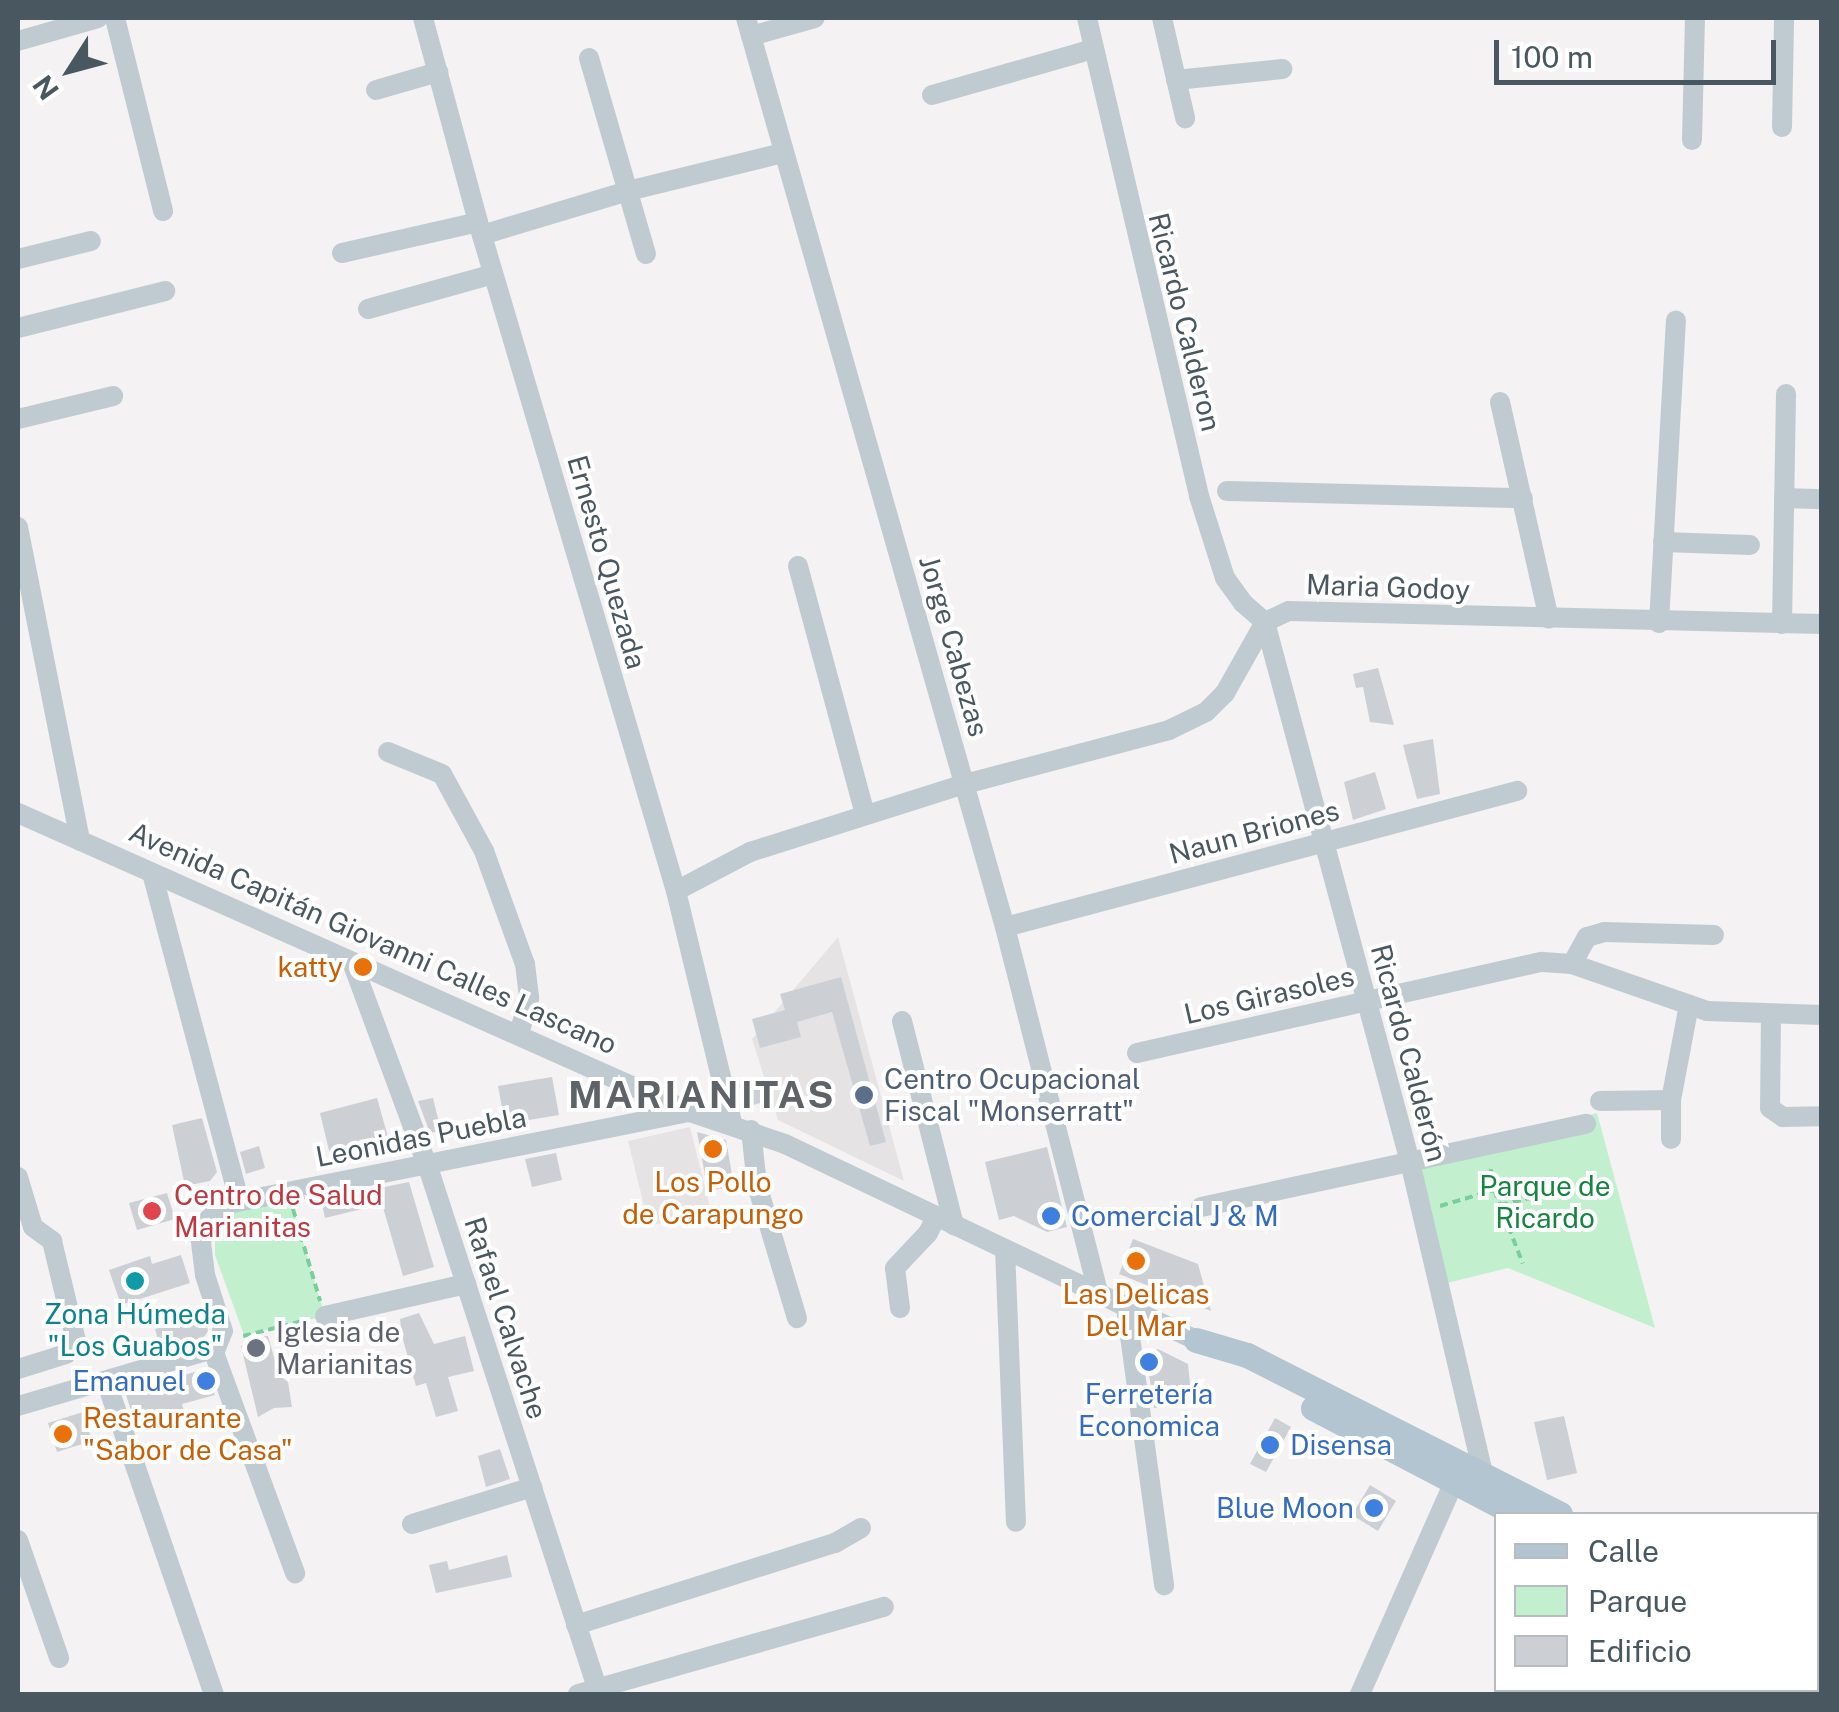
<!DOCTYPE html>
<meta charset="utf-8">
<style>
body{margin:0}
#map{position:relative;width:1839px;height:1712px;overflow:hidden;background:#f4f2f2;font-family:"Public Sans",sans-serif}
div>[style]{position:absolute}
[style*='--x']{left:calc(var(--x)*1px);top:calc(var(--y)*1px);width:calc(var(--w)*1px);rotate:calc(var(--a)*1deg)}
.education>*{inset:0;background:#e5e3e4}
.green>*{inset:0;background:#c2f0ce}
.building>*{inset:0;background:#ccd0d4}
.path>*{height:4px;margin-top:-2px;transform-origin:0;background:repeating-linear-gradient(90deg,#79cf9b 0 8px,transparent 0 13px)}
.minor>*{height:20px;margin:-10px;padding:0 10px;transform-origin:10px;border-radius:10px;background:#c0cbd1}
.major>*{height:25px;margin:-12.5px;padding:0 12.5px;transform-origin:12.5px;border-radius:12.5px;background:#b2c5d0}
.dots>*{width:28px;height:28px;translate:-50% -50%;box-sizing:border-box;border:5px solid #fff;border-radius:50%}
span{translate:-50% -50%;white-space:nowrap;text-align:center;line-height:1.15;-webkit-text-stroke:8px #fff;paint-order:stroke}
.street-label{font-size:28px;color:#495860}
.food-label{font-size:28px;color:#c56008}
.right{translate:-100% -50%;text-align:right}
.left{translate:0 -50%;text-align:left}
.service-label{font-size:28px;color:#4e5e75}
.park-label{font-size:28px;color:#178441}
.health-label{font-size:28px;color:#be3a42}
.shop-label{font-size:28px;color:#366cbe}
.culture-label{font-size:28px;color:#0d838f}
.worship-label{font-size:28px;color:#5b616d}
.district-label{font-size:38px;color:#5e6367;font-weight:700;letter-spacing:2.5px}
.frame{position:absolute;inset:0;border:20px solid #495860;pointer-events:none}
.legend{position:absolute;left:1494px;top:1512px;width:325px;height:180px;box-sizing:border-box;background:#fff;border:2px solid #b6bcbf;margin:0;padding:12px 18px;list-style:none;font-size:30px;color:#495860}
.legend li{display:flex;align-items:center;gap:20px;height:50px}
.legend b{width:50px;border:2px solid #b6bcbf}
.north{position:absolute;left:20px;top:20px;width:100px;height:100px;-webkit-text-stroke:8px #fff;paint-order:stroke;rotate:234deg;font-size:28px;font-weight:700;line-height:40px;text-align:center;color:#495860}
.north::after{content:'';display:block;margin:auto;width:35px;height:45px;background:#495860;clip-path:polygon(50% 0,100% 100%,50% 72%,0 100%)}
.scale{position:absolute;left:1494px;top:40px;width:282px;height:45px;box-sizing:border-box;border:5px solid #495860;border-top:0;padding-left:12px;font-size:30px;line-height:35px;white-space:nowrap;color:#495860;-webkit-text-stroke:8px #fff;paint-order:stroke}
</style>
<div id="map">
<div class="education">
<i style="clip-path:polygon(838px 937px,904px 1181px,778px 1120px,752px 1039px)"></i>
<i style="clip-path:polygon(690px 1127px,711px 1211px,649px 1226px,628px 1141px)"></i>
</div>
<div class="green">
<i style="clip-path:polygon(1597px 1113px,1655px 1328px,1508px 1268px,1439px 1285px,1410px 1162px)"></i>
<i style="clip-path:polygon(289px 1195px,325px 1316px,244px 1335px,215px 1255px,215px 1227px,221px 1216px)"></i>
</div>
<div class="building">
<i style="clip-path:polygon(1378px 668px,1394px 725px,1370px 722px,1363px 687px,1356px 688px,1353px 674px)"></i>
<i style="clip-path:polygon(1433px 739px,1440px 794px,1417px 799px,1403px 745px)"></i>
<i style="clip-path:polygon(1375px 772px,1386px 809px,1353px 820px,1344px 782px)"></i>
<i style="clip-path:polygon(841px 977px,886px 1142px,870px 1146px,832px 1012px,797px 1022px,801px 1037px,760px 1048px,752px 1019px,785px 1010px,780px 994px)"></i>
<i style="clip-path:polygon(552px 1077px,559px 1115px,505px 1124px,498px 1086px)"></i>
<i style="clip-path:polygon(763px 1079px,768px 1101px,753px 1105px,737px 1085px)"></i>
<i style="clip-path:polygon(377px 1098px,388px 1137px,383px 1145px,331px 1159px,320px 1113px)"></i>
<i style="clip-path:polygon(433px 1098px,441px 1131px,430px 1133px,418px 1101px)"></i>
<i style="clip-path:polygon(202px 1118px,217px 1172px,210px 1181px,185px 1186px,172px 1125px)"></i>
<i style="clip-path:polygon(697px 1132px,726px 1140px,734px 1186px,708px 1191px)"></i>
<i style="clip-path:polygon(259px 1146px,265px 1168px,246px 1174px,240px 1152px)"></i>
<i style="clip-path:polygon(1047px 1147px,1067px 1227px,1047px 1232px,1014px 1216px,999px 1220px,985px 1162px)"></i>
<i style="clip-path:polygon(556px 1153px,562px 1180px,532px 1187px,525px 1159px)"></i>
<i style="clip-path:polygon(409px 1182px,434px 1267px,403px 1276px,382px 1204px,325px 1218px,321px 1200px)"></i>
<i style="clip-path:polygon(167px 1193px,175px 1219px,137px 1230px,129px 1203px)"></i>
<i style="clip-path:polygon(1133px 1239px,1198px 1264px,1211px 1311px,1119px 1274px)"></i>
<i style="clip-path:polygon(181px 1255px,190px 1283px,121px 1305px,109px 1270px,150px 1256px,152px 1264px)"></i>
<i style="clip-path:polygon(419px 1313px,434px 1344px,465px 1336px,474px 1371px,448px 1377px,458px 1411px,436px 1417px,426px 1383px,416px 1386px,402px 1336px,400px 1319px)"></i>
<i style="clip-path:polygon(204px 1315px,208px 1331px,204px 1337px,161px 1350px,155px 1329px)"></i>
<i style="clip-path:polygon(268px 1336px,279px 1375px,288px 1382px,292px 1407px,274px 1408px,258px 1417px,241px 1346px,252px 1337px)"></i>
<i style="clip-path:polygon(1158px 1349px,1188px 1364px,1192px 1404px,1154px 1408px,1146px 1354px)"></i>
<i style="clip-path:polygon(205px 1369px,215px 1395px,182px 1404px,186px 1418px,138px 1432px,125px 1392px)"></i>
<i style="clip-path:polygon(83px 1412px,92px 1441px,57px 1452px,48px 1423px)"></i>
<i style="clip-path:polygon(1564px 1416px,1577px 1473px,1547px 1480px,1534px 1422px)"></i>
<i style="clip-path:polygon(1275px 1418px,1291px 1427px,1266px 1472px,1250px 1464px)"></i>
<i style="clip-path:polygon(500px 1449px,510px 1479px,486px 1487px,478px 1456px)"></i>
<i style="clip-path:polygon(1370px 1485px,1396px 1501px,1378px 1531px,1352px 1515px)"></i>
<i style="clip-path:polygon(507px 1555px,512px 1577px,436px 1593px,429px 1565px,447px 1561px,449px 1570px)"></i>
</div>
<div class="path">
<i style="--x:1494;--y:1190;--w:79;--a:68.6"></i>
<i style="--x:1500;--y:1205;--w:98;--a:-12.9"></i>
<i style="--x:1440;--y:1206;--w:56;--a:-16.5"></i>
<i style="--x:1494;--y:1190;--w:24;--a:-99"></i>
<i style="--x:293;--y:1209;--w:96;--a:73.6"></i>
<i style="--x:243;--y:1336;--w:66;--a:-14"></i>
</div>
<div class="minor">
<i style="--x:115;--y:18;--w:199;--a:76"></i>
<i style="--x:423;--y:18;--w:211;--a:74.9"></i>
<i style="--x:478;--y:222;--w:698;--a:73.51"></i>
<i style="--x:676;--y:891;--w:239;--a:76.4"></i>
<i style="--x:746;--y:18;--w:945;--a:74.1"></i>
<i style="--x:1005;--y:927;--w:378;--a:75.7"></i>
<i style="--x:1087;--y:18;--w:491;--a:76.8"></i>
<i style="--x:1199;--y:496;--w:86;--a:72.4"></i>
<i style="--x:1225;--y:578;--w:31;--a:54"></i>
<i style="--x:1243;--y:603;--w:29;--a:41"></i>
<i style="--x:1162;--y:18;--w:103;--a:77"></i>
<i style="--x:751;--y:36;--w:66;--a:-15.7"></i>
<i style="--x:18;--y:41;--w:83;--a:-16"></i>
<i style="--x:589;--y:58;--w:204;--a:73.8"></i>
<i style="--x:1176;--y:80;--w:107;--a:-5.9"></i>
<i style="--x:376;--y:90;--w:65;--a:-16.2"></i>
<i style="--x:932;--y:95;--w:168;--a:-15.9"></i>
<i style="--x:1782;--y:127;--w:109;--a:-88.9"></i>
<i style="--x:1692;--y:140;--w:122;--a:-88.6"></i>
<i style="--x:482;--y:235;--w:152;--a:-16.8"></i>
<i style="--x:628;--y:191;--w:160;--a:-13.8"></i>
<i style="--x:342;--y:253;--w:139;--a:-12.8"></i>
<i style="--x:18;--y:259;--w:75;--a:-13.9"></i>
<i style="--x:368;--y:309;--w:130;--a:-15.6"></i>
<i style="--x:18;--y:328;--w:152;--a:-14.1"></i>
<i style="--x:1500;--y:402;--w:222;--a:77.3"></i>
<i style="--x:18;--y:419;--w:98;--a:-13.6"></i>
<i style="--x:1227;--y:491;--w:296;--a:1.4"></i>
<i style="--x:1784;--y:498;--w:38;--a:2"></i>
<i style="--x:18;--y:527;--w:320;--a:78.8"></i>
<i style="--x:1663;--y:542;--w:87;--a:2"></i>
<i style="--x:798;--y:566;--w:257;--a:74.9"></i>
<i style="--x:1265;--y:622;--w:559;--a:74.97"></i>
<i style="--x:1410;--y:1162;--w:330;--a:76.8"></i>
<i style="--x:1659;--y:623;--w:303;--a:-86.8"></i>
<i style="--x:1782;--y:624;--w:230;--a:-89"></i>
<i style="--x:388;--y:752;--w:58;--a:22.2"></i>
<i style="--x:442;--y:774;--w:88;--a:61.4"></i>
<i style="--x:484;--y:851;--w:120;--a:70.1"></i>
<i style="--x:525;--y:964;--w:35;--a:83"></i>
<i style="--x:529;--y:999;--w:37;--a:106"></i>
<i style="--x:18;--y:813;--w:736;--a:23.99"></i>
<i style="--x:690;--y:1112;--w:100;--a:18.6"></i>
<i style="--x:785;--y:1144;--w:455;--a:25.5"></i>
<i style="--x:152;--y:873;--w:338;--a:75.1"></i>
<i style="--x:676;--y:891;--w:84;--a:-27.8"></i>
<i style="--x:750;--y:852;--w:225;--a:-17.6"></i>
<i style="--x:965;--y:784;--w:211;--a:-14.8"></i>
<i style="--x:1169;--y:730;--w:41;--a:-25.9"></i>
<i style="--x:1206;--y:712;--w:27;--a:-45"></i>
<i style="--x:1225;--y:693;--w:81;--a:-60.6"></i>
<i style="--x:1265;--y:622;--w:26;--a:-25"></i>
<i style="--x:1289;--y:611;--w:533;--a:1.4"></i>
<i style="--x:1005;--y:927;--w:530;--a:-14.88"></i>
<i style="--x:352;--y:962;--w:219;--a:69.7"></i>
<i style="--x:428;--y:1167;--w:554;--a:72.02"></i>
<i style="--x:1572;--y:964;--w:31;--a:-61"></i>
<i style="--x:1587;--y:937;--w:18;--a:-16"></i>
<i style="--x:1604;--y:932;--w:110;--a:1.6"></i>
<i style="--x:1771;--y:1014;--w:94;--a:90.6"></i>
<i style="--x:1770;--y:1108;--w:16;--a:35"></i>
<i style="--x:1783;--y:1117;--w:39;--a:-1"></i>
<i style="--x:902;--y:1021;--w:211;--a:75.7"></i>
<i style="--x:1137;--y:1053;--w:415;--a:-12.7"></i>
<i style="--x:1542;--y:962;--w:30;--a:4"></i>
<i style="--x:1572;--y:964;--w:143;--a:19.2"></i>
<i style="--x:1707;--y:1011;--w:115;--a:2"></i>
<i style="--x:1600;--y:1101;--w:71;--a:-0.8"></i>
<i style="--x:751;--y:1130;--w:55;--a:83.8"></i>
<i style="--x:757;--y:1185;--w:139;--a:73.3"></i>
<i style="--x:1671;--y:1139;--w:39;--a:-90"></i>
<i style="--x:1671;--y:1100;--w:97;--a:-79.3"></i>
<i style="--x:18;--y:1177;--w:52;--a:73.3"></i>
<i style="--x:33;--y:1227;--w:24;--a:36"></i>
<i style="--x:52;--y:1241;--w:103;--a:76.5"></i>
<i style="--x:76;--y:1341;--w:16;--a:128"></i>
<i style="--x:66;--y:1354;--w:50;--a:162.6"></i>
<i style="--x:1201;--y:1207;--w:394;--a:-12.2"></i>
<i style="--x:1005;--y:1249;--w:273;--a:87.7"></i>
<i style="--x:1126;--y:1307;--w:281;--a:82.2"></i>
<i style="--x:900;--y:1308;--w:40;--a:-97.1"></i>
<i style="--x:895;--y:1268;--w:48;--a:-46.7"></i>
<i style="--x:928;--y:1233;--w:18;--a:-63"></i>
<i style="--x:325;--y:1316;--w:145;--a:-12.8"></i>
<i style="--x:213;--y:1350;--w:238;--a:69.8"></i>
<i style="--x:106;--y:1381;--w:331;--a:71"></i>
<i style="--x:18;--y:1406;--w:206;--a:-16.3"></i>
<i style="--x:216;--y:1348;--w:18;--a:-68"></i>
<i style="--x:223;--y:1331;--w:59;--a:-107.8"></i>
<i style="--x:205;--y:1275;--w:34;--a:-97"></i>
<i style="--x:201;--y:1241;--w:23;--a:-70"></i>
<i style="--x:209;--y:1219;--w:24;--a:-38"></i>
<i style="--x:228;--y:1204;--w:471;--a:-11.3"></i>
<i style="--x:412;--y:1524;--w:126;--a:-17.1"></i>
<i style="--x:18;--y:1540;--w:125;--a:70.8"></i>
<i style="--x:576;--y:1625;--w:272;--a:-17.6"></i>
<i style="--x:835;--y:1543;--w:30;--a:-30"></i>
<i style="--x:578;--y:1694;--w:318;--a:-15.9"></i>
<i style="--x:1360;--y:1694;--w:247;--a:-66.1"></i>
<i style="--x:1751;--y:1694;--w:5;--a:-53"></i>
</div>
<div class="major">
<i style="--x:1196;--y:1340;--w:53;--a:16.4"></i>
<i style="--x:1247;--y:1355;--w:351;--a:26.9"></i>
<i style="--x:1313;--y:1408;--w:229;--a:27.6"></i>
<i style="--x:1816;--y:1637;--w:6;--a:18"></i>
<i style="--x:1816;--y:1657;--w:7;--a:27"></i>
</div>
<div class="dots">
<i style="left:363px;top:967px;background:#e8710a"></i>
<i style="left:864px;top:1095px;background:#5c6f8a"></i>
<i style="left:713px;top:1149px;background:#e8710a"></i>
<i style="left:152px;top:1211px;background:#e0444e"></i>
<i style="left:1051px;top:1216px;background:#3f7fe0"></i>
<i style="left:1136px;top:1261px;background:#e8710a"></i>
<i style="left:135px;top:1281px;background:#0f9aa8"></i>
<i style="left:256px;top:1348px;background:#6b7280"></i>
<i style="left:1149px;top:1362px;background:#3f7fe0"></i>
<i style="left:206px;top:1381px;background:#3f7fe0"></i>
<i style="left:63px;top:1434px;background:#e8710a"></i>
<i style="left:1270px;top:1445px;background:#3f7fe0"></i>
<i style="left:1374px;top:1508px;background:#3f7fe0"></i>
</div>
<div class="street-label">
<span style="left:1185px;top:322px;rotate:76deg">Ricardo Calderon</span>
<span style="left:607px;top:562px;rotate:74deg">Ernesto Quezada</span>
<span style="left:1388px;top:587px;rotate:2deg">Maria Godoy</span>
<span style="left:954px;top:646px;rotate:74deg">Jorge Cabezas</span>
<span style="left:1254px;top:832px;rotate:-15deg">Naun Briones</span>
<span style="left:373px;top:938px;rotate:24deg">Avenida Capitán Giovanni Calles Lascano</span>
<span style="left:1269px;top:995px;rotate:-13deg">Los Girasoles</span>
<span style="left:1409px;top:1053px;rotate:75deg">Ricardo Calderón</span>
<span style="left:421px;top:1137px;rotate:-11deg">Leonidas Puebla</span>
<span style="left:506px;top:1318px;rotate:72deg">Rafael Calvache</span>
</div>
<div class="food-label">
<span class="right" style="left:343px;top:967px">katty</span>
<span style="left:713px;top:1198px">Los Pollo<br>de Carapungo</span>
<span style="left:1136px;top:1310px">Las Delicas<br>Del Mar</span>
<span class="left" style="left:83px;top:1434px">Restaurante<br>"Sabor de Casa"</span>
</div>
<div class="service-label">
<span class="left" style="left:884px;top:1095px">Centro Ocupacional<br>Fiscal "Monserratt"</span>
</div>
<div class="park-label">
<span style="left:1545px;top:1202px">Parque de<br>Ricardo</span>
</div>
<div class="health-label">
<span class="left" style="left:174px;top:1211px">Centro de Salud<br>Marianitas</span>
</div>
<div class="shop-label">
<span class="left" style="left:1071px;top:1216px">Comercial J &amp; M</span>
<span class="right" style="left:186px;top:1381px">Emanuel</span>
<span style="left:1149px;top:1410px">Ferretería<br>Economica</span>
<span class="left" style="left:1290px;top:1445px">Disensa</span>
<span class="right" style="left:1354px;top:1508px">Blue Moon</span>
</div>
<div class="culture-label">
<span style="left:135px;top:1330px">Zona Húmeda<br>"Los Guabos"</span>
</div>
<div class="worship-label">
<span class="left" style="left:276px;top:1348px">Iglesia de<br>Marianitas</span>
</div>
<div class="district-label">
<span style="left:702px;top:1095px">MARIANITAS</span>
</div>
<div class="frame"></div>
<ul class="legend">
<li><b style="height:12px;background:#b2c5d0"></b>Calle</li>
<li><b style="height:28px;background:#c2f0ce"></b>Parque</li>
<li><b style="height:28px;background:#ccd0d4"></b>Edificio</li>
</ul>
<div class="north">N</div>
<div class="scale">100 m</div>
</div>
